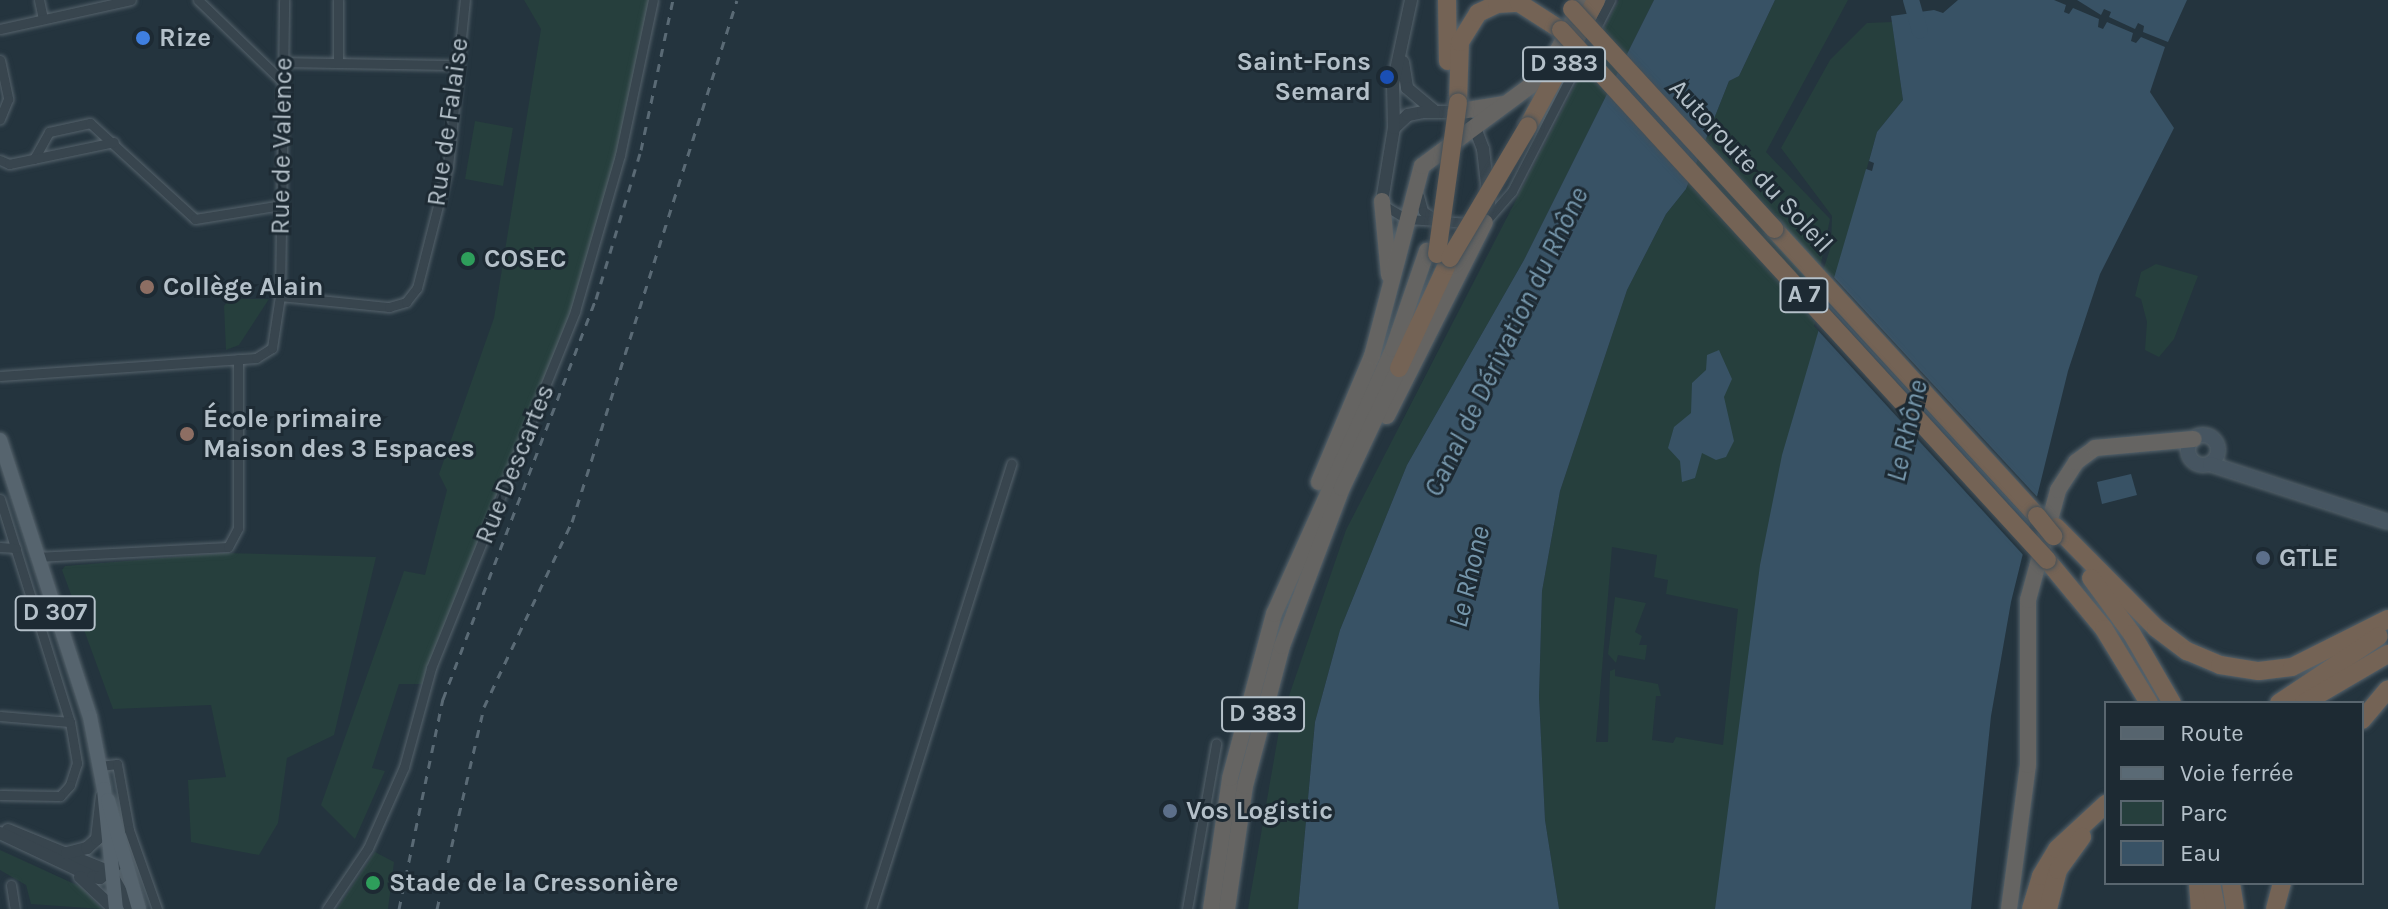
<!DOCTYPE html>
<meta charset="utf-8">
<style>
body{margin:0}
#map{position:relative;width:2388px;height:909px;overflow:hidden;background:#24343e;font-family:Karla,sans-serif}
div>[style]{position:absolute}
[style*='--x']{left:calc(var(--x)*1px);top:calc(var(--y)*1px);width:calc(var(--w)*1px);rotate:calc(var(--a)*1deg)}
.green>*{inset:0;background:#263f3d}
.water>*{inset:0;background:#385265}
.pier>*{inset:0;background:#24343e}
.river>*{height:16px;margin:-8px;padding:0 8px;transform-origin:8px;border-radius:8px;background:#385265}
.roads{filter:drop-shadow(0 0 2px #56636c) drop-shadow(0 0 2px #56636c)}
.minor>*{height:9px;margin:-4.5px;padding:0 4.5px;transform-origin:4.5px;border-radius:4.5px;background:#38454e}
.tertiary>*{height:12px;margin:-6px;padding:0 6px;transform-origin:6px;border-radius:6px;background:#38454e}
.secondary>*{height:14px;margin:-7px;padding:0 7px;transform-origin:7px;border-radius:7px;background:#465561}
.secondary>.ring{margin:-7px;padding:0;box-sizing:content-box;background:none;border:14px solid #465561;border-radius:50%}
.primary>*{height:14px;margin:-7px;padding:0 7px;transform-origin:7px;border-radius:7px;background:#56646e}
.trunk>*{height:16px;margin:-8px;padding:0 8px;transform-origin:8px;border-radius:8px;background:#656462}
.motorway>*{height:18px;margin:-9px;padding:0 9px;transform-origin:9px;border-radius:9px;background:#746355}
.rail>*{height:3px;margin-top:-1.5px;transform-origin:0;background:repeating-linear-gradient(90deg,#5a6a75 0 8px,transparent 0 16px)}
.bridges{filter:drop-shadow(0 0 2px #435059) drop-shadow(0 0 2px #435059)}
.motorway-bridge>*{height:18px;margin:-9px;padding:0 9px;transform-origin:9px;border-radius:9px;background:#746355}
.dots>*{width:22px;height:22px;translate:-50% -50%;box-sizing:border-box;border:4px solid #1d2a33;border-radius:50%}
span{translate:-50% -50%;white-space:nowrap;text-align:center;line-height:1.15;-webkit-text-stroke:6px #1d2a33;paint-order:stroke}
.shield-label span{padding:2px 6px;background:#1d2a33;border:2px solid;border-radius:6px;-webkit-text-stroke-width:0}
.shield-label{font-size:24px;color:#b4c0c9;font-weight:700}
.poi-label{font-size:26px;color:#b4c0c9;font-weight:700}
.left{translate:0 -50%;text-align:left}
.right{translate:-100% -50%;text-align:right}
.street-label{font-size:26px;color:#b4c0c9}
.water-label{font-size:28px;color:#7596ab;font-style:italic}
.legend{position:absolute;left:2104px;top:701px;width:260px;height:184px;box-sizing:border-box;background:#1d2a33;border:2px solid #59666f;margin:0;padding:10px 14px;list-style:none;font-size:24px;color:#b4c0c9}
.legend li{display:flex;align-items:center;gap:16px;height:40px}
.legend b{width:40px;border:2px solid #59666f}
</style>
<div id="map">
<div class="green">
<i style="clip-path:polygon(524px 0,650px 0,614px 164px,570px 314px,422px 684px,399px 684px,372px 768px,385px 771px,355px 839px,321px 805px,404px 571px,425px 575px,447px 490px,439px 474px,494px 318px,541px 29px)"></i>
<i style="clip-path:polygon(1619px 0,1654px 0,1524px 260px,1407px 465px,1340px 630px,1315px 722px,1298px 909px,1248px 909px,1281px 719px,1346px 530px)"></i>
<i style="clip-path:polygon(evenodd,1775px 0,1848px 0,1766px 152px,1830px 219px,1814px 298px,1831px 246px,1832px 216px,1781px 148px,1830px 60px,1867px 23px,1892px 22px,1903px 100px,1877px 132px,1852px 221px,1715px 909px,1559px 909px,1545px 820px,1539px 697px,1542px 591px,1560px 491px,1627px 290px,1666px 214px,1686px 189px,1729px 81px,1739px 76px,1775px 0,1612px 547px,1657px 555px,1654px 577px,1668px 580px,1666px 594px,1738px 609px,1723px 745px,1676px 737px,1673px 743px,1652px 740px,1656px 696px,1661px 696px,1658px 684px,1615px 676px,1615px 669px,1610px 671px,1608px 742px,1596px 742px,1612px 547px)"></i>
<i style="clip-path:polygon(475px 121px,513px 128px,503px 186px,465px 179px)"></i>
<i style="clip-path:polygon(2156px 264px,2198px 276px,2174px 339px,2159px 357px,2145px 350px,2147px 322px,2141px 299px,2135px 296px,2141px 272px)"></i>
<i style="clip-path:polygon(230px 299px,269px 299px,239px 345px,226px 350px,224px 306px)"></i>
<i style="clip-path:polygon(224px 553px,376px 557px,334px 735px,287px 758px,278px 823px,259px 855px,191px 842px,188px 780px,226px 777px,211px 705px,113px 709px,62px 570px,65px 566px)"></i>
<i style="clip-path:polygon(1615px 597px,1646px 603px,1635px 632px,1642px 636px,1639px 645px,1647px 645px,1645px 660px,1618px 655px,1616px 663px,1608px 654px)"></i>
<i style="clip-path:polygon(0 850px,81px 887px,102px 909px,31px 904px,26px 885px,0 870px)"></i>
<i style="clip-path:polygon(375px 852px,394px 862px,388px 909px,337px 909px)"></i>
</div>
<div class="water">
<i style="clip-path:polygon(1654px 0,1775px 0,1739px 76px,1729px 81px,1686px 189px,1666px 214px,1627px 290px,1560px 491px,1542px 591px,1539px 697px,1545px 820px,1559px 909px,1298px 909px,1315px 722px,1340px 630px,1407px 465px,1524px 260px)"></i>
<i style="clip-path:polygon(1958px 0,2054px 0,2066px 5px,2064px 12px,2069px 14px,2073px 8px,2099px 19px,2098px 27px,2103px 29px,2107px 22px,2133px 33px,2131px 41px,2136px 43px,2141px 37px,2165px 47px,2150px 92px,2174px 128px,2100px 274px,2068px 371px,2011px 602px,1991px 716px,1971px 909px,1715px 909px,1760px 565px,1782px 455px,1866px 169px,1872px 171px,1874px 163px,1869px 161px,1877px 132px,1903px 100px,1891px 16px,1934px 10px,1943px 13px)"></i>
<i style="clip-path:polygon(2077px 0,2187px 0,2168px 42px,2143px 32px,2144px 26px,2138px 23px,2135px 29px,2109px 17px,2111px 12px,2104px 9px,2101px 15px)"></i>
<i style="clip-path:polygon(1719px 350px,1732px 379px,1724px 397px,1734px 441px,1726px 457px,1716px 460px,1702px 453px,1695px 478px,1682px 482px,1680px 461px,1668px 448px,1674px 427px,1691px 413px,1692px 383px,1706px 370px,1707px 355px)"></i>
<i style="clip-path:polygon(2131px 474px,2137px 495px,2102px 504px,2097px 482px)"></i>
</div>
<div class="pier">
<i style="clip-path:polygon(1831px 274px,2041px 501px,2034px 527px,1823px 298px)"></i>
<i style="clip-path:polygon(1822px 301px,2033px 532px,2026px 558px,1814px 326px)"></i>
</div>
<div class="river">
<i style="--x:1911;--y:0;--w:32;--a:74"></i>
</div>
<div class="roads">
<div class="minor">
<i style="--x:39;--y:0;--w:19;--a:78"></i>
<i style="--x:198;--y:0;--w:118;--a:44"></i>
<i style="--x:0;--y:29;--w:134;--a:-12.5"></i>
<i style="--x:0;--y:60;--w:40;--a:78"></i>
<i style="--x:8;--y:99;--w:22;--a:112"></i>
<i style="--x:284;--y:62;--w:175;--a:1"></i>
<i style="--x:338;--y:63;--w:63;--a:-90"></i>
<i style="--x:34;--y:159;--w:31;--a:-61"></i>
<i style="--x:49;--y:132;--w:42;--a:-12.4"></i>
<i style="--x:90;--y:123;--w:142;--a:42.4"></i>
<i style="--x:195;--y:219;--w:87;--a:-9.2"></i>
<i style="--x:0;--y:160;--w:10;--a:24"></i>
<i style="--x:9;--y:164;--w:107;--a:-11.8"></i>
<i style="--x:1419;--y:196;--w:16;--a:75"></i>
<i style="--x:1423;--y:211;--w:21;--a:31"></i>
<i style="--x:1385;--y:206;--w:26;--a:31"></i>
<i style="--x:1407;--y:219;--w:63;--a:3.6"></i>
<i style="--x:1485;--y:222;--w:41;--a:-48.9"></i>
<i style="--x:1512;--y:191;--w:215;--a:-62.8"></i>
<i style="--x:280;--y:296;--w:110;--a:5.8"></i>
<i style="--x:389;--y:307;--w:18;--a:-16"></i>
<i style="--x:406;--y:302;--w:18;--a:-52"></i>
<i style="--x:417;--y:288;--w:126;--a:-75.7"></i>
<i style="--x:448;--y:166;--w:167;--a:-84.2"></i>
<i style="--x:0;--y:376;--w:257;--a:-4"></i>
<i style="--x:256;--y:358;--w:19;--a:-32"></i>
<i style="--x:272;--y:348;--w:53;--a:-81.3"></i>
<i style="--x:280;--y:296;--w:296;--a:-89.2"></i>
<i style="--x:0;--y:499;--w:234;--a:72.6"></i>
<i style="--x:70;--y:722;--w:42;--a:80.3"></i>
<i style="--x:77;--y:763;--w:23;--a:108"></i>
<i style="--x:70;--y:785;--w:15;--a:132"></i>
<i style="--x:60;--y:796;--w:60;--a:-179"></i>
<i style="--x:0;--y:547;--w:16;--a:4"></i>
<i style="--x:36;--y:557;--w:192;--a:-3"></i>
<i style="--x:228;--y:547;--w:21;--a:-62"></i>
<i style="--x:238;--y:528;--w:169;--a:-90"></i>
<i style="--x:0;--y:716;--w:70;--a:4.9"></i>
<i style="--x:100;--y:766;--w:17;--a:-7"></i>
<i style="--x:117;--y:764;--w:67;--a:79.7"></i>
<i style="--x:129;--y:830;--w:84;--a:70.5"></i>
<i style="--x:11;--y:885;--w:24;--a:81"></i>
<i style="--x:327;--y:909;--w:73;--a:-56.1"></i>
<i style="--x:368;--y:848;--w:89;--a:-66"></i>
<i style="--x:404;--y:767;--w:103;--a:-74.7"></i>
<i style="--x:431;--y:668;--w:385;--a:-68"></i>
<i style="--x:575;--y:311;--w:162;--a:-73.9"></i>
<i style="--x:620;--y:155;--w:158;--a:-78"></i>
<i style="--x:871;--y:909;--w:467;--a:-72.5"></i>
<i style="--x:1187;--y:909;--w:168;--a:-80"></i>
</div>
<div class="tertiary">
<i style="--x:1403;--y:62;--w:26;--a:81"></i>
<i style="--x:1407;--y:88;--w:34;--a:40"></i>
<i style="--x:1394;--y:128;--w:19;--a:-43"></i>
<i style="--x:1408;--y:115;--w:15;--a:-11"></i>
<i style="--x:1423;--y:112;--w:32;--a:0"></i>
<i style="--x:1455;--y:112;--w:26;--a:39"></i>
<i style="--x:1475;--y:128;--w:22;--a:69"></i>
<i style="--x:1483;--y:149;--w:53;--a:83.5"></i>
<i style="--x:1489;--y:202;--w:20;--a:101"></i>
<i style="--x:1382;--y:201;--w:74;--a:-80.7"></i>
<i style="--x:1394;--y:128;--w:44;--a:-91.3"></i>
<i style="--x:1393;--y:84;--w:86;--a:-77.9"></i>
<i style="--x:8;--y:830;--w:110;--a:22.4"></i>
<i style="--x:110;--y:872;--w:43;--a:60.4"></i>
<i style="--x:0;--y:833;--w:103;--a:25.3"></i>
<i style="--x:93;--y:877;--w:7;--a:8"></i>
<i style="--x:100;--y:878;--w:22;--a:-39"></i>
<i style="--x:67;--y:853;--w:21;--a:-14"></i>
<i style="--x:87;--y:848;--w:13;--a:-42"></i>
<i style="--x:97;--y:839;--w:43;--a:-83.4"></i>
<i style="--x:80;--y:877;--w:47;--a:43.3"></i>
</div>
<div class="secondary">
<i class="ring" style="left:2188px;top:435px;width:16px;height:16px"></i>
<i style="--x:2210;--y:464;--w:187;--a:18"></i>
</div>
<div class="primary">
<i style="--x:0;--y:440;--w:291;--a:72"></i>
<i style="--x:90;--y:717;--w:73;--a:79"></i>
<i style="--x:104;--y:789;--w:121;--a:84.3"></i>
<i style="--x:108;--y:800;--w:113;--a:74.1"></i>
</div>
<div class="trunk">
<i style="--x:1455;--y:112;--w:50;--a:-9.3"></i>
<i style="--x:1382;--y:201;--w:74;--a:84.6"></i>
<i style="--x:1387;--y:416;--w:217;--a:-63.2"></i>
<i style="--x:1319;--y:482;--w:137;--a:-67.2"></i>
<i style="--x:1372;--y:356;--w:196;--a:-75.3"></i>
<i style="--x:1422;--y:166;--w:134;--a:-36.5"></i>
<i style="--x:1530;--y:86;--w:46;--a:-52.1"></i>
<i style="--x:1558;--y:50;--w:56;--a:-63.4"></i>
<i style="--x:1211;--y:909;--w:132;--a:-81.7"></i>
<i style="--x:1230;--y:778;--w:170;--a:-75"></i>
<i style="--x:1274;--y:614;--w:290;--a:-65.8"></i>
<i style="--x:1393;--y:349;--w:104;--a:-70.9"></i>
<i style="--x:1227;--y:909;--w:124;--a:-81.7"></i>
<i style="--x:1245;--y:786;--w:145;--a:-75.2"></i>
<i style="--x:1282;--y:646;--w:169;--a:-69.2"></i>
<i style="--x:1342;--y:488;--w:133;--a:-64.6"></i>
<i style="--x:2009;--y:909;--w:145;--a:-82.5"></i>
<i style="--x:2028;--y:765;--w:165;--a:-90"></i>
<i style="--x:2028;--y:600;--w:114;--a:-74.7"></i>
<i style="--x:2058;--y:490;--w:33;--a:-57"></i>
<i style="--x:2076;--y:462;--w:24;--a:-36"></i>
<i style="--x:2095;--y:448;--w:99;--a:-5.2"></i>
</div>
<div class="motorway">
<i style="--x:1447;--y:0;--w:61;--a:89.1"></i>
<i style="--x:1458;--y:102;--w:60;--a:-88.1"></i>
<i style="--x:1460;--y:42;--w:34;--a:-58"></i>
<i style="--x:1478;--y:13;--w:21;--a:-25"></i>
<i style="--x:1497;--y:4;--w:22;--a:-3"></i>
<i style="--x:1519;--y:3;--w:50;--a:32.7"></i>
<i style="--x:1528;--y:126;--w:143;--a:-61.6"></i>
<i style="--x:1774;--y:229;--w:389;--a:47.5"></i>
<i style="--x:1399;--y:368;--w:121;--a:-65.1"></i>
<i style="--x:2056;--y:527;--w:142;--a:45.3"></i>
<i style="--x:2156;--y:628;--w:39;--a:37"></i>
<i style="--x:2187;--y:651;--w:36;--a:23"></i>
<i style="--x:2220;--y:665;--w:39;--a:9"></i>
<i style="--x:2259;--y:671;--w:33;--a:-7"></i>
<i style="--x:2292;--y:667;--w:107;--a:-26.6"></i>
<i style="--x:2047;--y:560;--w:89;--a:50.4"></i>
<i style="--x:2104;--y:629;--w:87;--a:58.7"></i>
<i style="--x:2091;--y:578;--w:69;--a:53.8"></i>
<i style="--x:2132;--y:634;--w:80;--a:59.9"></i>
<i style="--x:2279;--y:703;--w:120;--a:-33.8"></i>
<i style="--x:2304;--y:703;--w:97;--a:-30.3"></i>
<i style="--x:2362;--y:720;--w:40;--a:-50"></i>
<i style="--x:2198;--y:883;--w:26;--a:86"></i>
<i style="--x:2211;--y:883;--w:26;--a:79"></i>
<i style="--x:2231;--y:883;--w:26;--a:81"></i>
<i style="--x:2031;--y:909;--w:34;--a:-73"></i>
<i style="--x:2041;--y:876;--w:31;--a:-59"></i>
<i style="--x:2057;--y:849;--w:67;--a:-42.6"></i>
<i style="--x:2048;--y:909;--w:40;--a:-75.6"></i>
<i style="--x:2058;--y:870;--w:41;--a:-54"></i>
<i style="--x:2275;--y:909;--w:27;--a:-75"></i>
</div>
</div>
<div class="rail">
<i style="--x:399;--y:909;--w:215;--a:-78.2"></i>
<i style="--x:443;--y:699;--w:428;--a:-69.1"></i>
<i style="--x:596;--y:299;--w:156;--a:-73.2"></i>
<i style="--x:641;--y:150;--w:153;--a:-78"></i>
<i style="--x:437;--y:909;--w:207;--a:-76.9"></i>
<i style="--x:484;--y:707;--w:205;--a:-64.6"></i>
<i style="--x:572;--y:522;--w:547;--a:-72.46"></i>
</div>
<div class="bridges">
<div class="motorway-bridge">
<i style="--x:1572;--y:9;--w:299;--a:47.4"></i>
<i style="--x:1561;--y:30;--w:719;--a:47.48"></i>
<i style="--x:1437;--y:254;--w:153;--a:-82.1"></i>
<i style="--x:1450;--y:258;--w:153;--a:-59.4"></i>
<i style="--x:2037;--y:516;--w:26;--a:51"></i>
</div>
</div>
<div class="dots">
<i style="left:143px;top:38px;background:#3f7fe0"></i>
<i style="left:1387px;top:77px;background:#1a4fb4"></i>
<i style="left:468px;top:259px;background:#2e9e5b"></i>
<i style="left:147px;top:287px;background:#8d6e63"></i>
<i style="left:187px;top:434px;background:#8d6e63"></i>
<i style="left:2263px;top:558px;background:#5c6f8a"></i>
<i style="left:1170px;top:811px;background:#5c6f8a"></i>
<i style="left:373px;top:883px;background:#2e9e5b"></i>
</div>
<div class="shield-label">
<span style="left:1564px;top:64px">D 383</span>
<span style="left:1804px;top:295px">A 7</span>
<span style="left:55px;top:613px">D 307</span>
<span style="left:1263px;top:714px">D 383</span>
</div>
<div class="poi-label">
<span class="left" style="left:159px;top:38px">Rize</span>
<span class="right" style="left:1371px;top:77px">Saint-Fons<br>Semard</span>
<span class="left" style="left:484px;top:259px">COSEC</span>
<span class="left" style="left:163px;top:287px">Collège Alain</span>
<span class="left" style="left:203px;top:434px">École primaire<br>Maison des 3 Espaces</span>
<span class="left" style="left:2279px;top:558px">GTLE</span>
<span class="left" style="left:1186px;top:811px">Vos Logistic</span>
<span class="left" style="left:389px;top:883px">Stade de la Cressonière</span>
</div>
<div class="street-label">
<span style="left:448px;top:122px;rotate:-82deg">Rue de Falaise</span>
<span style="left:282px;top:146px;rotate:-89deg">Rue de Valence</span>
<span style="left:1751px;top:166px;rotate:47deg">Autoroute du Soleil</span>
<span style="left:515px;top:464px;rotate:-68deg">Rue Descartes</span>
</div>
<div class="water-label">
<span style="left:1506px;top:342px;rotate:-64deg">Canal de Dérivation du Rhône</span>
<span style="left:1907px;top:431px;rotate:-77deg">Le Rhône</span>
<span style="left:1469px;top:577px;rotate:-77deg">Le Rhone</span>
</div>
<ul class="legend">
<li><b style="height:10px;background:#56646e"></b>Route</li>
<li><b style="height:10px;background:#5a6a75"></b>Voie ferrée</li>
<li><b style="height:22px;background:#263f3d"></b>Parc</li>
<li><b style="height:22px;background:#385265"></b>Eau</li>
</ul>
</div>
